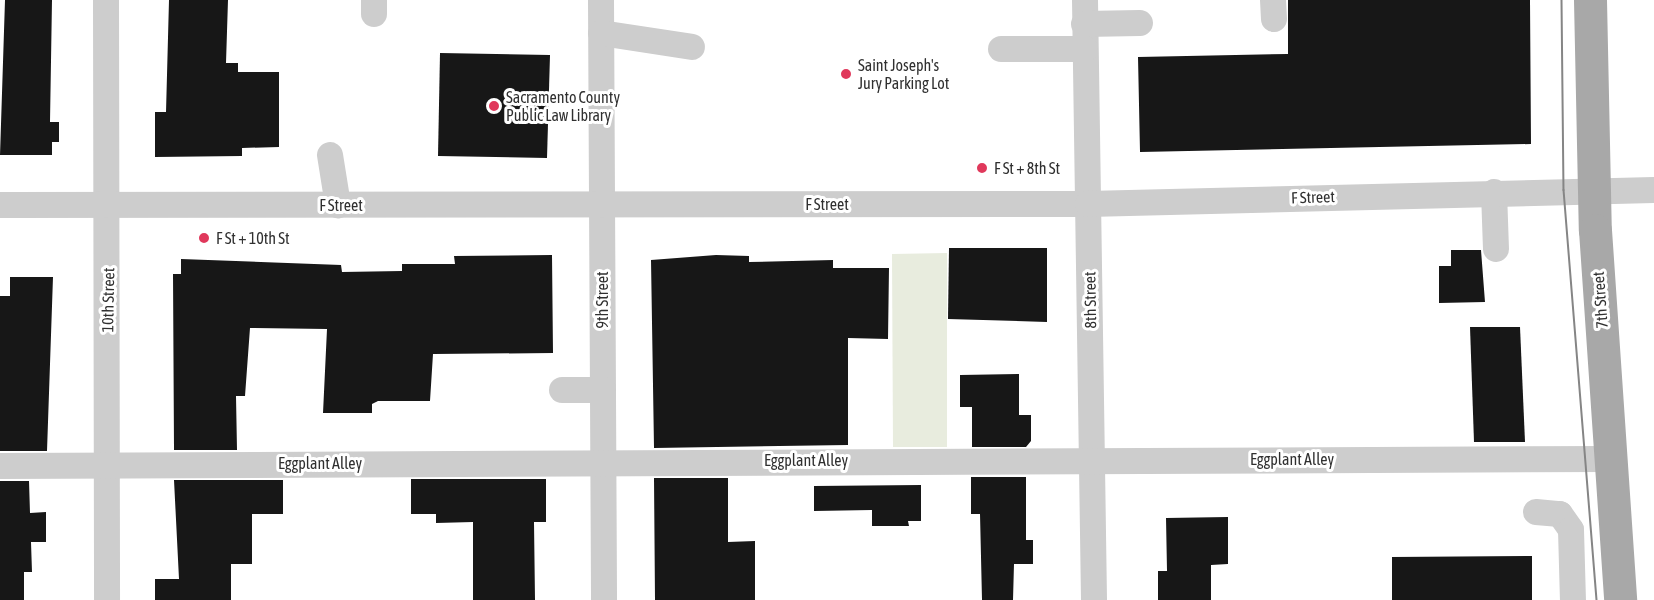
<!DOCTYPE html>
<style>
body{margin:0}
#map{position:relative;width:1654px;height:600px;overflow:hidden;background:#fff;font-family:"Asap Condensed",sans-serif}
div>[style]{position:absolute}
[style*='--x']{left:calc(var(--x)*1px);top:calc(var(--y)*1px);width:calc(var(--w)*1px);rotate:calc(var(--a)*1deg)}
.green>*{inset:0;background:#e8ecde}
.building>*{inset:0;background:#171717}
.minor>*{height:26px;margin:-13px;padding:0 13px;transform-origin:13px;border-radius:13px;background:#cdcdcd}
.major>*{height:33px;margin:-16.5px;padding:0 16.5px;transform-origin:16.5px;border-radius:16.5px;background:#a8a8a8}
.tram>*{height:1.5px;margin:-0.75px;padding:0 0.75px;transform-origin:0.75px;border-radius:0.75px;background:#858585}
.dots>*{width:16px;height:16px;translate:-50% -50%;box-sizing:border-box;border:3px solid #fff;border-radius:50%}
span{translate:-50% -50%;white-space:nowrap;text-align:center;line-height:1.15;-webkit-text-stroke:6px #fff;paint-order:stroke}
.poi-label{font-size:16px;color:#303030}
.left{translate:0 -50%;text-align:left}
.street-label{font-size:16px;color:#303030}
</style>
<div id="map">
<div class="green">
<i style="clip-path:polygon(947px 253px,947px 447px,893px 447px,892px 254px)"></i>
</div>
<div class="building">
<i style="clip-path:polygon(5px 0,52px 0,50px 122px,59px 122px,59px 142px,52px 142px,52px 155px,0 155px)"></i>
<i style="clip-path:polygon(169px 0,228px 0,226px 63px,238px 63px,238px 72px,279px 72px,279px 147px,242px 148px,242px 156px,155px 157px,155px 112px,166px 112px)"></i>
<i style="clip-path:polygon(1288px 0,1530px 0,1531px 144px,1140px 152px,1138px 57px,1288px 54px)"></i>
<i style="clip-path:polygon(440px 53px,550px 55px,547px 158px,438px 156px)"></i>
<i style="clip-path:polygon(949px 248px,1047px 248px,1047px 322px,948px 319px)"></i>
<i style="clip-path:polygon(1451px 250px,1481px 250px,1485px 302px,1439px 303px,1439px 266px,1451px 266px)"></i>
<i style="clip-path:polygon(552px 255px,553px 353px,433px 354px,430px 401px,378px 401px,372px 404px,372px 413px,323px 413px,327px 329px,250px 328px,245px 396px,236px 396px,237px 450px,174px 450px,173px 274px,181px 274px,181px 259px,341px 265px,342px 272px,402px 271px,402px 264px,455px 264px,454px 256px)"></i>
<i style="clip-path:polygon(716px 255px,749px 256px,749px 262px,833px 260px,833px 268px,889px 268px,888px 339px,848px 338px,848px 445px,654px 448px,651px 260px)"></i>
<i style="clip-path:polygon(10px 277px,53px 277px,47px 451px,0 451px,0 296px,10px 296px)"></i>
<i style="clip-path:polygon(1470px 327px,1520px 327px,1525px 442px,1474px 442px)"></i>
<i style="clip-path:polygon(1019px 374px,1019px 415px,1031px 415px,1031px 441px,1026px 447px,972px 447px,972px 407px,960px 407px,960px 375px)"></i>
<i style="clip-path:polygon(971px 477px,1026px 477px,1026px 540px,1033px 540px,1033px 564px,1014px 564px,1013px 600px,982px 600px,980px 514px,971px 514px)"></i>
<i style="clip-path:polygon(654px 478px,728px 478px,728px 542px,755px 541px,755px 600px,655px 600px)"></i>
<i style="clip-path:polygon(411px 479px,546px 479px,546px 522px,534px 522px,535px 600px,473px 600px,473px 522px,436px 523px,436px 514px,411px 514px)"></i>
<i style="clip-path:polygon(174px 480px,283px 480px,283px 514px,252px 514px,252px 564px,231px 564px,231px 600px,155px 600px,155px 579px,179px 579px)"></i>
<i style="clip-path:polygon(0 481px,29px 481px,30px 513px,46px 512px,46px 542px,31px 542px,32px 572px,24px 572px,24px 600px,0 600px)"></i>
<i style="clip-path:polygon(921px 485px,921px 521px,908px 521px,909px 526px,872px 526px,872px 510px,814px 511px,814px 486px)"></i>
<i style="clip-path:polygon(1228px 517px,1228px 564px,1211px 565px,1211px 600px,1158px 600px,1158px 571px,1167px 571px,1166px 518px)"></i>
<i style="clip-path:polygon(1532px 556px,1532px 600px,1392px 600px,1392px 557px)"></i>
</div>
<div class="minor">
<i style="--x:106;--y:0;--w:600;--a:89.9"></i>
<i style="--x:374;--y:0;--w:14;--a:90"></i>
<i style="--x:601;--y:0;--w:600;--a:89.71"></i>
<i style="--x:1085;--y:0;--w:600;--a:89.14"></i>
<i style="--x:1273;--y:0;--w:19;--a:87"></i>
<i style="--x:1084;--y:24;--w:56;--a:-1"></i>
<i style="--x:601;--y:33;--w:92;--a:8.7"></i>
<i style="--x:1001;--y:49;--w:84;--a:0"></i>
<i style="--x:330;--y:155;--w:51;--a:80.9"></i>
<i style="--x:1494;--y:192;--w:57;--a:88"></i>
<i style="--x:0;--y:205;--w:1088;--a:-0.05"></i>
<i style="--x:1088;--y:204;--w:566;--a:-1.42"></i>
<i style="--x:562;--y:390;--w:41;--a:0"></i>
<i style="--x:0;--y:466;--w:1612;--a:-0.25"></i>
<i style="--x:1536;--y:512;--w:24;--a:5"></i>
<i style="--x:1560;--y:514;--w:19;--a:55"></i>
<i style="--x:1571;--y:530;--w:70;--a:88.4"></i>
</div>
<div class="major">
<i style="--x:1590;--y:0;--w:230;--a:88.8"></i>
<i style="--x:1595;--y:230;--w:371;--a:86.1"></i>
</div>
<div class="tram">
<i style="--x:1562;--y:0;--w:190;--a:89.4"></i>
<i style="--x:1564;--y:190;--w:411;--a:85.4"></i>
</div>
<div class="dots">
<i style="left:846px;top:74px;background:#e0385b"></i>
<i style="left:494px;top:106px;background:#e0385b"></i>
<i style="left:982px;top:168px;background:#e0385b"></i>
<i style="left:204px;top:238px;background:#e0385b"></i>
</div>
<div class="poi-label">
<span class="left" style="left:858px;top:74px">Saint Joseph's<br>Jury Parking Lot</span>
<span class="left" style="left:506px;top:106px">Sacramento County<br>Public Law Library</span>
<span class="left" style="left:994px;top:168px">F St + 8th St</span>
<span class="left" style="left:216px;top:238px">F St + 10th St</span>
</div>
<div class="street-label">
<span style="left:1313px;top:197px;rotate:-2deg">F Street</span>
<span style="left:827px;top:204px">F Street</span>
<span style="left:341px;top:205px">F Street</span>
<span style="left:108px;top:300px;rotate:-89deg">10th Street</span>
<span style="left:602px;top:300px;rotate:-90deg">9th Street</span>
<span style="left:1090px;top:300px;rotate:-91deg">8th Street</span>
<span style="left:1600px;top:300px;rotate:-94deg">7th Street</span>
<span style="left:1292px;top:459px">Eggplant Alley</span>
<span style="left:806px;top:460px">Eggplant Alley</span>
<span style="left:320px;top:463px">Eggplant Alley</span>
</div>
</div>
